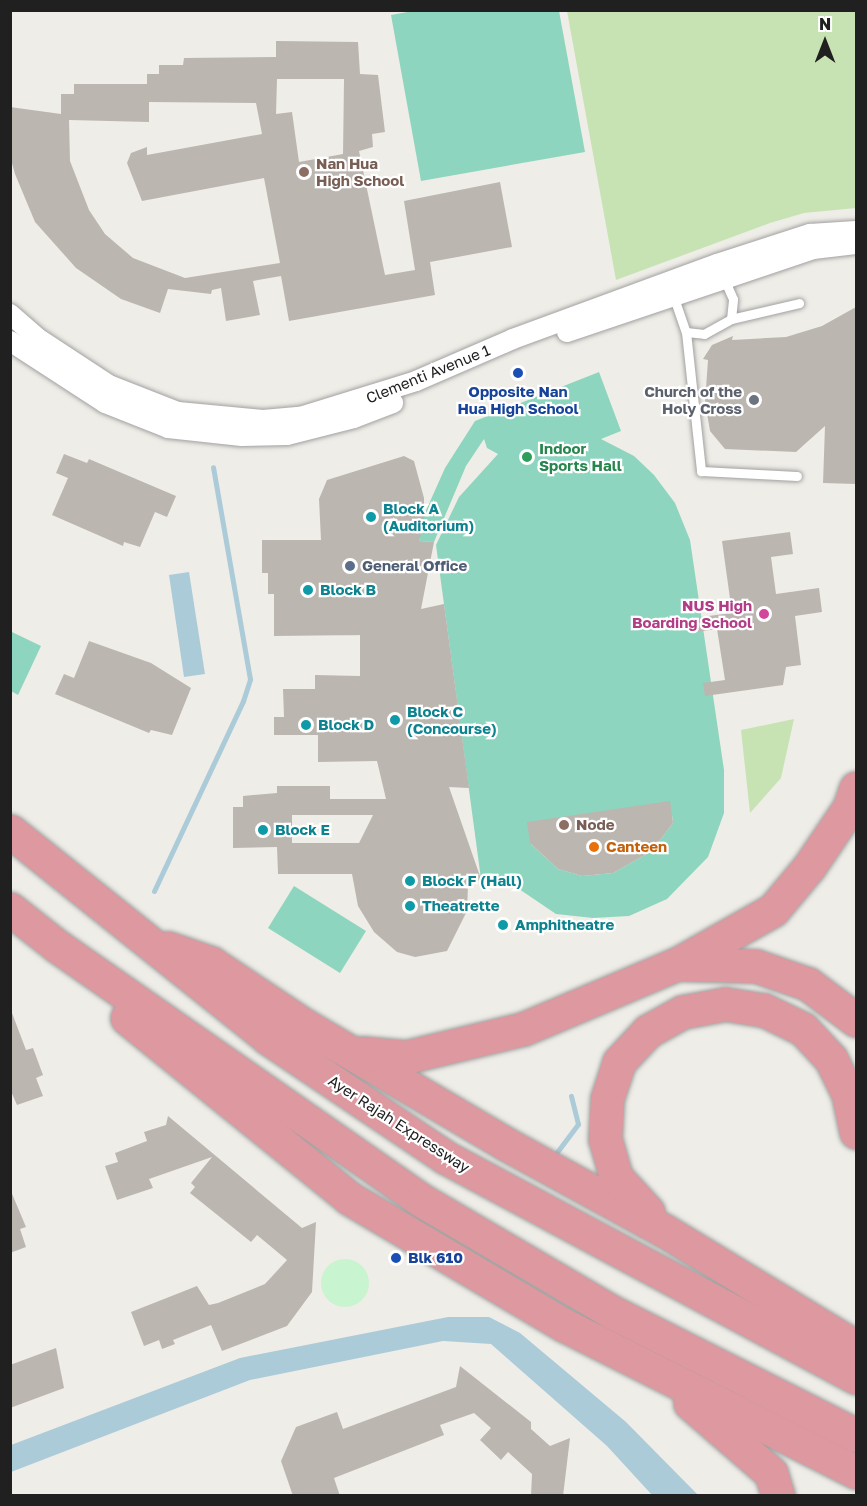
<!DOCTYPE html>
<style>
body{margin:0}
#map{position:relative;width:867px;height:1506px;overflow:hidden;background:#efede7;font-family:"Golos Text",sans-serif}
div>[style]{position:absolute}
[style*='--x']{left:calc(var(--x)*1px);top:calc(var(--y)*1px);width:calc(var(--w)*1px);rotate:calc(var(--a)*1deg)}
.grass>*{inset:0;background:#c7e3b3}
.park>*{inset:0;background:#c9f4d0}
.round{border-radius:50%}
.pitch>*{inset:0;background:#8ed5bf}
.water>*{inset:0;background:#accbd8}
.stream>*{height:5px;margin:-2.5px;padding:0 2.5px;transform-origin:2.5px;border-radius:2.5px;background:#accbd8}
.building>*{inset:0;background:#bcb6b0}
.roads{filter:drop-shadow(0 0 2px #a1a1a1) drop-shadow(0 0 2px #a1a1a1)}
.service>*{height:9px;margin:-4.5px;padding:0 4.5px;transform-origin:4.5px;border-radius:4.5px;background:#fff}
.minor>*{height:20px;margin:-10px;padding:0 10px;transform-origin:10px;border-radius:10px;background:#fff}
.motorway>*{height:33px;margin:-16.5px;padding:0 16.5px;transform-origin:16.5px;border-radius:16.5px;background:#de989f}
.dots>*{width:16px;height:16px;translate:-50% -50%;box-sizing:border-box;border:3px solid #fff;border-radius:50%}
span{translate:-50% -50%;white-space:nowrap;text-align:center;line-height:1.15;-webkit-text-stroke:4.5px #fff;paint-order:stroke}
.education-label{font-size:15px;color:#785e54;font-weight:700}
.left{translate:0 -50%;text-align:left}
.street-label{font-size:15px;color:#202020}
.transit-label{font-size:15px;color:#164399;font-weight:700}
.worship-label{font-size:15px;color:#5b616d;font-weight:700}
.right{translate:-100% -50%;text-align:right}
.leisure-label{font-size:15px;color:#27864d;font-weight:700}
.culture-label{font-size:15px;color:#0d838f;font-weight:700}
.service-label{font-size:15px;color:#4e5e75;font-weight:700}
.hotel-label{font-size:15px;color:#b23c85;font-weight:700}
.food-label{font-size:15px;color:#c56008;font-weight:700}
.frame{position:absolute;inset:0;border:12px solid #202020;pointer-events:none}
.north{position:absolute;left:795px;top:12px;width:60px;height:60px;-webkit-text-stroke:4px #fff;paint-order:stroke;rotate:0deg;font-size:16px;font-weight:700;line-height:24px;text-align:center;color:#202020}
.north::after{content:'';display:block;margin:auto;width:21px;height:27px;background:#202020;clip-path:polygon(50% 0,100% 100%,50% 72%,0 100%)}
</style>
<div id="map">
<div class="grass">
<i style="clip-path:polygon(567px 11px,856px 11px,856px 208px,804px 213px,770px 223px,616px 280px)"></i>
<i style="clip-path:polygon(794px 719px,781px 778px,750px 813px,741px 730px)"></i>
</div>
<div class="park">
<i class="round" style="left:321px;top:1259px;width:48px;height:48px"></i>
</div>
<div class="pitch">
<i style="clip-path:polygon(413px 11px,559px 11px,585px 152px,421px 181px,391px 15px)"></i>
<i style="clip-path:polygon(evenodd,599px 372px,621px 431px,601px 439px,634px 456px,654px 475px,675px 503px,690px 540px,724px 770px,724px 813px,708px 857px,667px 899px,629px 916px,593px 918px,556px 914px,503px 878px,481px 879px,436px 545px,459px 497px,498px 454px,487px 448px,484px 439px,466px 466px,434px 542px,419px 541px,424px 515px,445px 468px,475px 421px,599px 372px,672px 815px,673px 823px,652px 851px,613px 873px,582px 876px,558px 869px,531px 844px,672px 815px)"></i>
<i style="clip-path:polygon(12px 632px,41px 646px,18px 695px,11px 691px)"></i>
<i style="clip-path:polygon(294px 886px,366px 931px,340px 973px,268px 928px)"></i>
</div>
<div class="water">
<i style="clip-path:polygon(189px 572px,205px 674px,184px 677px,169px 575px)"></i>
<i style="clip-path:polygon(448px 1317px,489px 1317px,520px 1333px,626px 1422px,698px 1495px,652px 1495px,607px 1446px,491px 1344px,443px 1341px,250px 1380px,11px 1472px,11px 1445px,240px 1358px)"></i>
</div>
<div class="stream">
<i style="--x:154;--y:891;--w:210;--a:-64.9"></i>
<i style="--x:243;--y:701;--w:23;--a:-72"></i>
<i style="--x:250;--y:679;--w:215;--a:-99.9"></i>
<i style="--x:554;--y:1156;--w:40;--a:-53"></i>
<i style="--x:578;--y:1124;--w:29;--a:-104"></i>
</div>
<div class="building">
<i style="clip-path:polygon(evenodd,276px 41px,358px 42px,360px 74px,378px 75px,385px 132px,372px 134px,373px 147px,359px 151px,385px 275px,415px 270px,404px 201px,500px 182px,512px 247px,430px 262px,435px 295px,289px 321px,281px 276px,253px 281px,260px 315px,226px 321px,221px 288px,212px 290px,211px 294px,168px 289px,160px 313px,121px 299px,76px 268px,35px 222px,15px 174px,10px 156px,10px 107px,61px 114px,61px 94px,74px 94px,74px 84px,147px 84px,147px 74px,159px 74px,159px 65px,183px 65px,184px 58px,276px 57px,276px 41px,277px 79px,344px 79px,343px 154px,299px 162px,292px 112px,276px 114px,277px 79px,276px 41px,149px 102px,256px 103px,262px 134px,147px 155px,147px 147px,131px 153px,127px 163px,142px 201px,264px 178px,280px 263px,185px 278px,133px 258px,105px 234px,89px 210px,70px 161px,69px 120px,149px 122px,149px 102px)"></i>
<i style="clip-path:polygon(856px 307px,856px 484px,823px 483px,825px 426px,796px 452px,725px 449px,710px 431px,705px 402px,708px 360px,703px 359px,712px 345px,733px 336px,732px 340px,786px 337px,822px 326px)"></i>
<i style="clip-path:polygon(64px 454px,87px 463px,89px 459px,176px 496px,167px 517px,155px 512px,140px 547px,124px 542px,123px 546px,52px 515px,68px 478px,56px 473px)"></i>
<i style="clip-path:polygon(evenodd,404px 456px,414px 461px,424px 498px,424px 524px,419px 541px,434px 542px,421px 609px,444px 604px,469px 788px,449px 787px,481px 879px,468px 886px,467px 911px,447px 951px,415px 957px,397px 952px,374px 932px,358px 906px,352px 874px,278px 874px,277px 847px,233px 848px,233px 807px,243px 807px,243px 796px,277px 793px,277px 786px,330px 786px,330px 799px,386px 799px,377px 761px,318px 762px,318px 735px,274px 735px,274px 717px,284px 717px,283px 689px,315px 689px,315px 675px,360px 676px,360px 635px,274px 636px,274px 594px,268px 594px,268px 573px,262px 573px,262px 540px,321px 540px,319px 499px,327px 480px,404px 456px,292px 815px,373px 815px,359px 843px,292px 843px,292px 815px)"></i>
<i style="clip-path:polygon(790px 532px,793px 554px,771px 557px,776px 594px,819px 588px,822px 612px,795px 616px,801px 665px,786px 667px,783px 685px,705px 696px,703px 683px,725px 680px,717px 629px,695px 632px,693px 618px,732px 613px,722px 541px)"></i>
<i style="clip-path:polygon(89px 641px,151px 663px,191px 688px,172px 735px,151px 730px,149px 733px,55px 694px,64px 674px,74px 678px)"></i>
<i style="clip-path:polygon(670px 801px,673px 823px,652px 851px,613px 873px,582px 876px,558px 869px,530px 843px,527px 822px)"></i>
<i style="clip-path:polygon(12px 1013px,26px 1050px,33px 1048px,43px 1075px,36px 1078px,43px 1096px,17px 1105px,10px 1089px)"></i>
<i style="clip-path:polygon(168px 1116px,302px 1228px,316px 1222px,312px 1292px,287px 1326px,222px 1351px,211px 1325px,173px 1340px,175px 1344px,162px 1349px,159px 1340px,144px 1346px,131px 1312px,197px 1286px,209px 1305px,218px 1303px,265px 1284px,287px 1260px,257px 1235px,251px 1242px,190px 1193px,195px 1187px,191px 1183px,212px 1157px,149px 1179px,153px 1188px,117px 1200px,105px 1166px,118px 1162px,115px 1153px,147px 1141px,144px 1132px,166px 1125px)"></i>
<i style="clip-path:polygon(10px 1189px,26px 1227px,20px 1229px,26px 1247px,10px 1253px)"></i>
<i style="clip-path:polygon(56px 1348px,64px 1388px,10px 1408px,10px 1365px)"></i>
<i style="clip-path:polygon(460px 1366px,531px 1422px,531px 1429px,550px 1446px,570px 1438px,563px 1496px,531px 1496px,532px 1474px,508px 1452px,501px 1460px,480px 1440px,491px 1428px,474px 1413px,440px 1425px,444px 1435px,334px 1478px,340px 1496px,293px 1496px,281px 1461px,296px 1427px,337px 1412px,343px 1429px,456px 1387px)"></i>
</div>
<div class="roads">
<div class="service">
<i style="--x:673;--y:295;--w:39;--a:71"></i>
<i style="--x:686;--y:332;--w:18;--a:6"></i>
<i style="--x:704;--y:334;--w:31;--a:-29"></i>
<i style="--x:731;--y:319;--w:20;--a:-84"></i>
<i style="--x:733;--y:299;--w:22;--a:-114"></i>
<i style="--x:731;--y:319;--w:70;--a:-13.2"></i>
<i style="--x:686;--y:332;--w:140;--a:83.8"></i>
<i style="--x:701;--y:471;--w:96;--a:3"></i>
</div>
<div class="minor">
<i style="--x:10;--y:314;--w:35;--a:41"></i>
<i style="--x:36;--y:337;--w:87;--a:33.3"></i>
<i style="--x:109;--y:385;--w:74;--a:21.4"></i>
<i style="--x:178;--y:412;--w:85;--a:5.4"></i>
<i style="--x:263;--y:420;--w:37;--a:-5"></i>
<i style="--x:300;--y:417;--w:121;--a:-17.2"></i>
<i style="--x:416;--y:381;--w:106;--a:-23.4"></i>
<i style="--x:513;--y:339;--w:217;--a:-20.2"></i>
<i style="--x:717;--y:264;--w:98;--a:-17.9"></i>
<i style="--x:810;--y:234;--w:46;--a:-3.7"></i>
<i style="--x:567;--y:332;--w:260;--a:-18.6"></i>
<i style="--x:813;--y:249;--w:43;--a:-6.6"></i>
<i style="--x:10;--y:341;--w:113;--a:33.1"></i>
<i style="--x:105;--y:403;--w:68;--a:21.6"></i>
<i style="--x:168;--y:428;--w:74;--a:6.2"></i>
<i style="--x:242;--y:436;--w:45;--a:-1.3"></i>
<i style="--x:287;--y:435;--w:69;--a:-14.2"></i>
<i style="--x:354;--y:418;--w:42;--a:-21"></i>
</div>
<div class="motorway">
<i style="--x:10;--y:831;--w:331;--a:38.7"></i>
<i style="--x:268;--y:1038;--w:213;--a:33.9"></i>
<i style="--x:445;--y:1157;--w:466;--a:28.2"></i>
<i style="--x:10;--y:909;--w:60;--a:38.2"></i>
<i style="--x:57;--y:946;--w:444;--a:34.9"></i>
<i style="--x:421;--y:1200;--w:221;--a:30.4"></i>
<i style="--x:612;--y:1312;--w:273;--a:26.8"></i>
<i style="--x:168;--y:948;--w:46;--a:19.2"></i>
<i style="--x:211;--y:963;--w:112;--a:33.7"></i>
<i style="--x:304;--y:1025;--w:234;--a:30.5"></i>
<i style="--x:506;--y:1144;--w:181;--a:28.7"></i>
<i style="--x:665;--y:1231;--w:223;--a:31.3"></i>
<i style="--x:677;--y:964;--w:79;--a:1.5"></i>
<i style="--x:756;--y:966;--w:55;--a:19.1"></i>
<i style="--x:808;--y:984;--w:60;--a:36.9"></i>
<i style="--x:127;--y:1018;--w:286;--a:39"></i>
<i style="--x:349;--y:1198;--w:250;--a:30.6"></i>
<i style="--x:564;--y:1325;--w:327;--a:26.7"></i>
<i style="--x:362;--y:1053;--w:44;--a:5.2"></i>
<i style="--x:406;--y:1057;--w:120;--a:-13.5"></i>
<i style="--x:523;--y:1029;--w:167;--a:-22.9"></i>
<i style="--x:677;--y:964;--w:110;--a:-29.4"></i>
<i style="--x:773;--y:910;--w:56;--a:-50.1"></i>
<i style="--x:809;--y:867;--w:71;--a:-55.9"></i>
<i style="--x:849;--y:808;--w:21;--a:-71"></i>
<i style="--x:648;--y:1212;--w:47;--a:-132.4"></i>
<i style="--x:616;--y:1177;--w:40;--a:-106"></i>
<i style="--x:605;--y:1139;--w:40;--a:-87.1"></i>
<i style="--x:607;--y:1099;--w:39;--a:-72"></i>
<i style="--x:619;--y:1062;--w:42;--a:-46.9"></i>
<i style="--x:648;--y:1031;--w:39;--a:-29"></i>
<i style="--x:682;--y:1012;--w:44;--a:-10.5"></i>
<i style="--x:725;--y:1004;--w:39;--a:9"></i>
<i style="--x:764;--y:1010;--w:43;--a:26"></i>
<i style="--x:803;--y:1029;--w:41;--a:47"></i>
<i style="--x:831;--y:1059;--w:39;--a:64"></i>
<i style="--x:848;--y:1094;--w:39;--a:78"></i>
<i style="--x:690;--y:1403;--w:107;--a:40.8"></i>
<i style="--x:771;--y:1473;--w:24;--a:73"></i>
</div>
</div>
<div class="dots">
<i style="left:304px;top:172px;background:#8d6e63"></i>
<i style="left:518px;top:373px;background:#1a4fb4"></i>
<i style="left:754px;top:400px;background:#6b7280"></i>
<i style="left:527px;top:457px;background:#2e9e5b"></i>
<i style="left:371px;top:517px;background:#0f9aa8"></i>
<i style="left:350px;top:566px;background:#5c6f8a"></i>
<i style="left:308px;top:590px;background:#0f9aa8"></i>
<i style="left:764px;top:614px;background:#d1479c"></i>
<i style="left:395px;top:720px;background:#0f9aa8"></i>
<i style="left:306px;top:725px;background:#0f9aa8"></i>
<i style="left:564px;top:825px;background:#8d6e63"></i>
<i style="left:263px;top:830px;background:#0f9aa8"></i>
<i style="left:594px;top:847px;background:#e8710a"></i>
<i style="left:410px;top:881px;background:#0f9aa8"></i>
<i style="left:410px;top:906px;background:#0f9aa8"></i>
<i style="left:503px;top:925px;background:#0f9aa8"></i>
<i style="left:396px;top:1258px;background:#1a4fb4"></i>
</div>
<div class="education-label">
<span class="left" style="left:316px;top:172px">Nan Hua<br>High School</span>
<span class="left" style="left:576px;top:825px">Node</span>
</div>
<div class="street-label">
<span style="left:428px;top:374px;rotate:-22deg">Clementi Avenue 1</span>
<span style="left:399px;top:1124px;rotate:33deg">Ayer Rajah Expressway</span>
</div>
<div class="transit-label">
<span style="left:518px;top:400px">Opposite Nan<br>Hua High School</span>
<span class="left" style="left:408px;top:1258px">Blk 610</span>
</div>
<div class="worship-label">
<span class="right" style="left:742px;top:400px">Church of the<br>Holy Cross</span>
</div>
<div class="leisure-label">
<span class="left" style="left:539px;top:457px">Indoor<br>Sports Hall</span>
</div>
<div class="culture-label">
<span class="left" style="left:383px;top:517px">Block A<br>(Auditorium)</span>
<span class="left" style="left:320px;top:590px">Block B</span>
<span class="left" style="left:407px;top:720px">Block C<br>(Concourse)</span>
<span class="left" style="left:318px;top:725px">Block D</span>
<span class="left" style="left:275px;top:830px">Block E</span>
<span class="left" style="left:422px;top:881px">Block F (Hall)</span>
<span class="left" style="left:422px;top:906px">Theatrette</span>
<span class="left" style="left:515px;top:925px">Amphitheatre</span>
</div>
<div class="service-label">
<span class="left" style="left:362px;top:566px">General Office</span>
</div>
<div class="hotel-label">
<span class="right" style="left:752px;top:614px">NUS High<br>Boarding School</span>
</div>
<div class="food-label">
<span class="left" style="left:606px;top:847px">Canteen</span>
</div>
<div class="frame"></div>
<div class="north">N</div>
</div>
